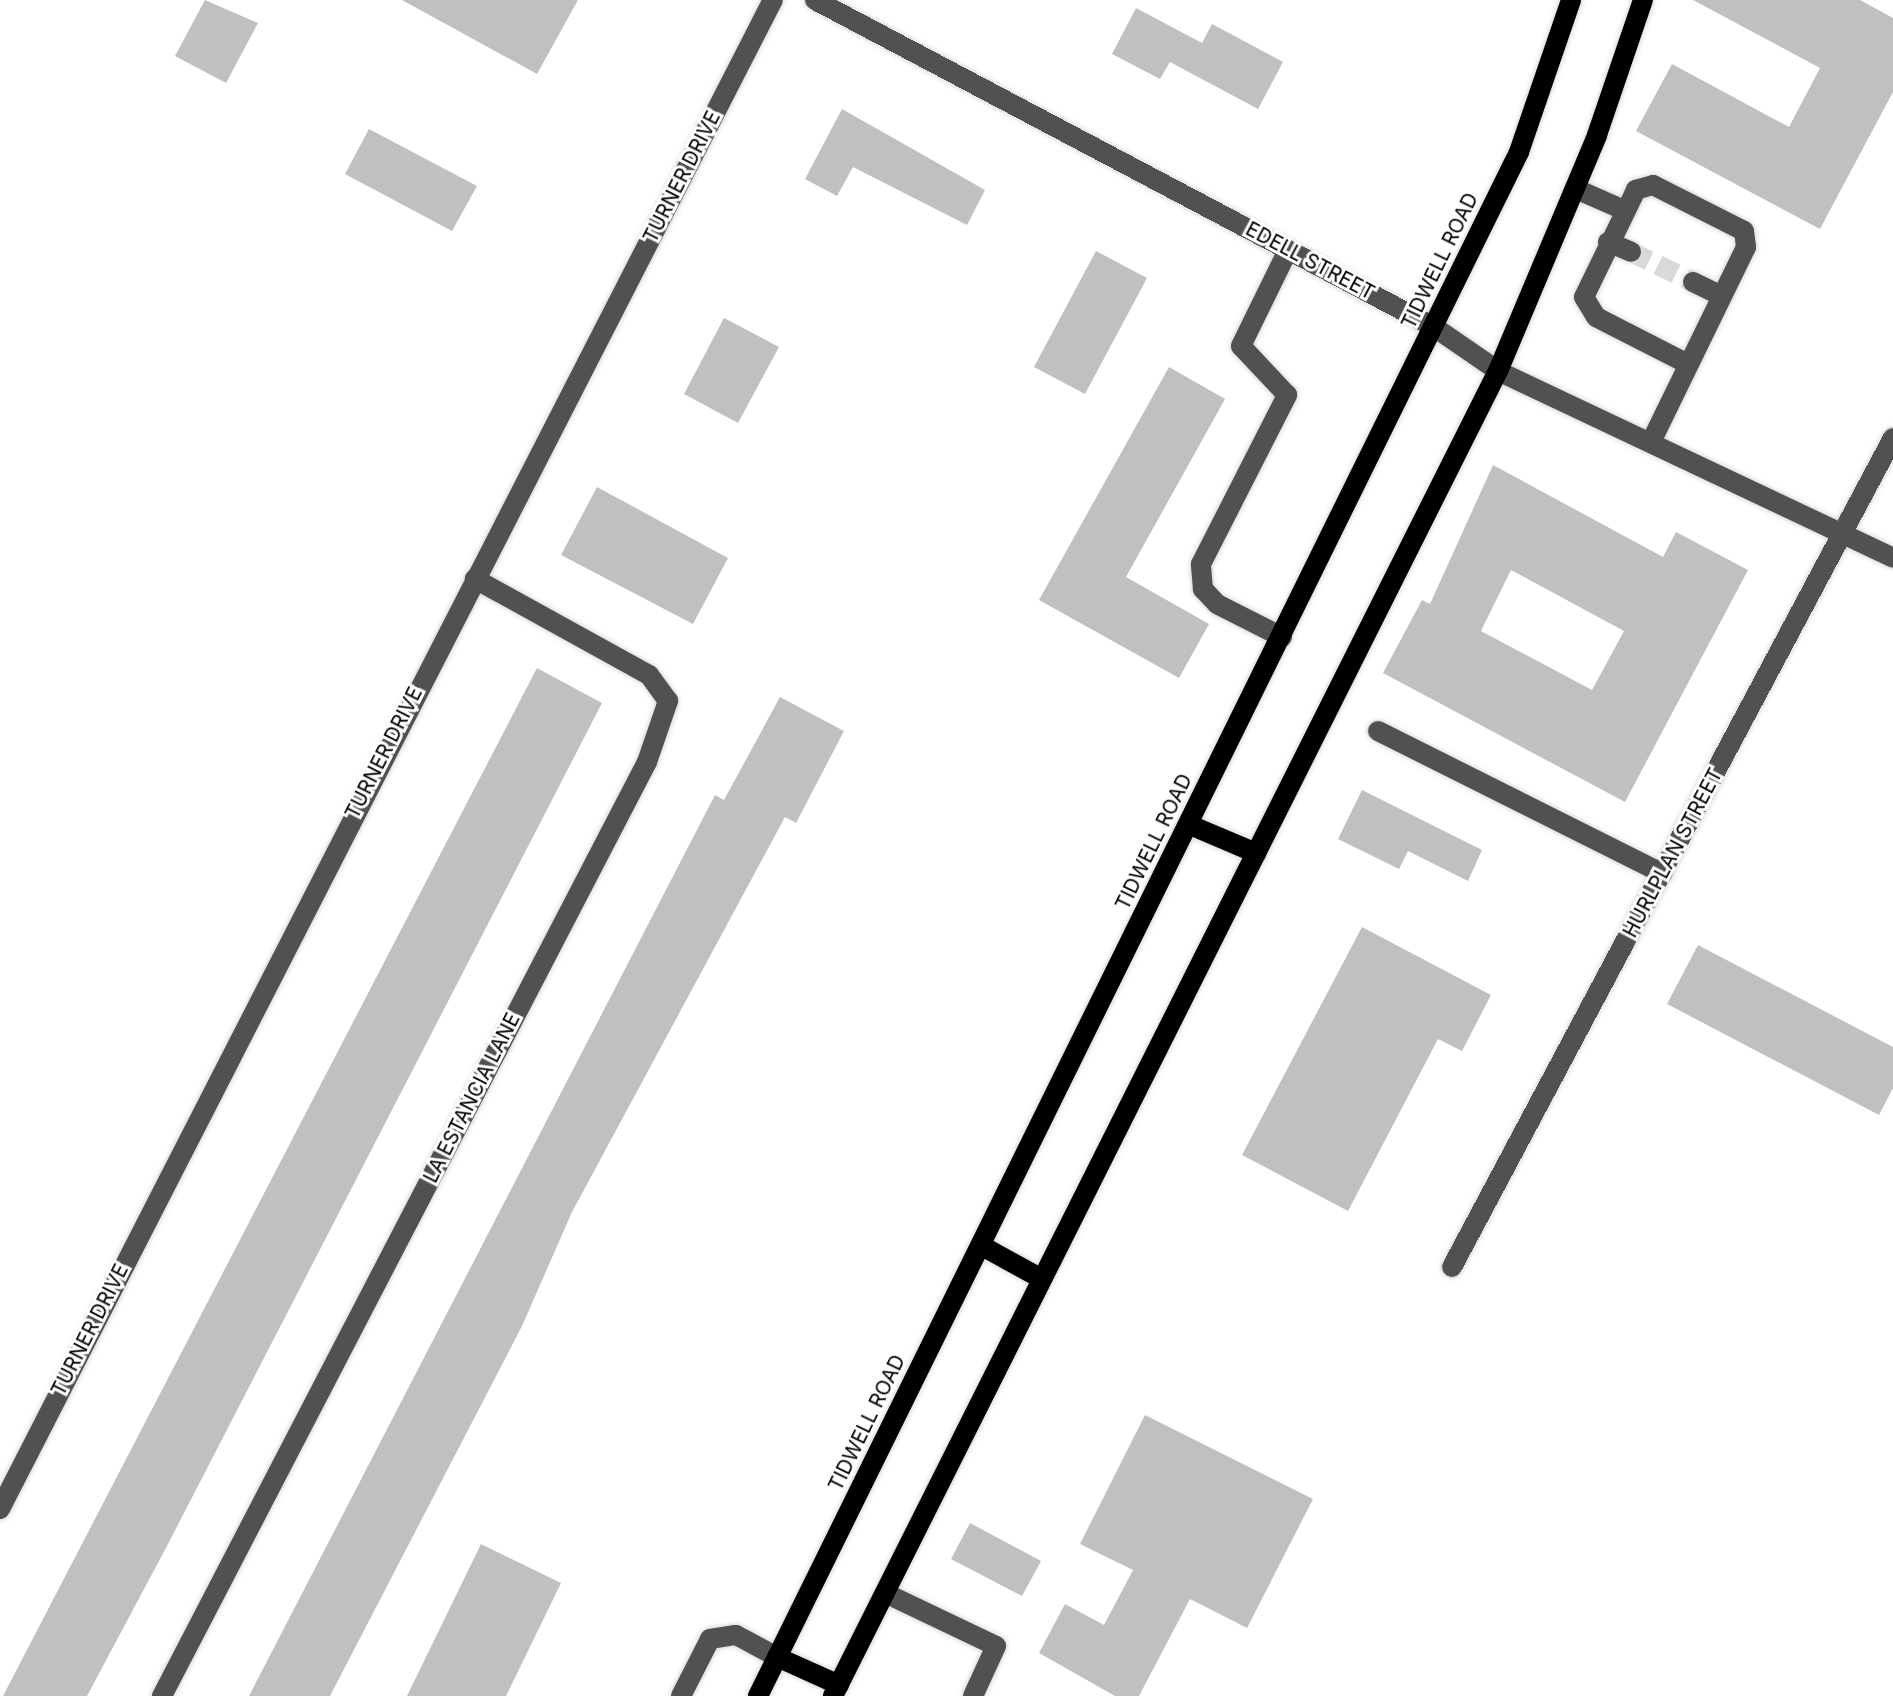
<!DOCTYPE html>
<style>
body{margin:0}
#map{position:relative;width:1893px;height:1696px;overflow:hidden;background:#fff;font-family:Inter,sans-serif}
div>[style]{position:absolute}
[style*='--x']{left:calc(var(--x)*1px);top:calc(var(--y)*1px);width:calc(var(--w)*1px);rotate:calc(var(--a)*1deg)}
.building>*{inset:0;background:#c0c0c0}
.minor-tunnel>*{height:20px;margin-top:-10px;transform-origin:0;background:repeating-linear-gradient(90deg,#d9d9d9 0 20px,transparent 0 30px)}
.roads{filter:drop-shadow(0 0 2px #dbdbdb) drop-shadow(0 0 2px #dbdbdb)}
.minor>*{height:20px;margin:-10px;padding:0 10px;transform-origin:10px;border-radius:10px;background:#515151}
.major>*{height:20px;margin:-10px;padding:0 10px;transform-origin:10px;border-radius:10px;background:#000}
span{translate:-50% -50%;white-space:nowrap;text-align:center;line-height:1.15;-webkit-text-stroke:6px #fff;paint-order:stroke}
.street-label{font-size:20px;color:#000}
</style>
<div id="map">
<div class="building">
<i style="clip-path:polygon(205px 0,258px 23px,226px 83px,175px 56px)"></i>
<i style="clip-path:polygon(402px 0,578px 0,537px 74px)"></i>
<i style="clip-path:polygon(1693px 0,1860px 0,1893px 18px,1893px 92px,1820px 229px,1636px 131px,1672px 64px,1789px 127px,1820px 68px)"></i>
<i style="clip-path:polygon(1136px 8px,1202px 43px,1212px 24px,1283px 62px,1258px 109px,1170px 62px,1160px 79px,1112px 54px)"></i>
<i style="clip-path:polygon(842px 109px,985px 190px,967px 225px,853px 167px,837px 196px,805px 179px)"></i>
<i style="clip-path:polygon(369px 129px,477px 186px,452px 231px,345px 174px)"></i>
<i style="clip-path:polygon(1096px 251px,1147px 278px,1085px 394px,1034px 367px)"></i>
<i style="clip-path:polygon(724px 318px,779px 347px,738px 423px,684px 394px)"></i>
<i style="clip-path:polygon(1169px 367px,1225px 399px,1126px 577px,1209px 624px,1179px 678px,1039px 600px)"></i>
<i style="clip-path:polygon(evenodd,1493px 465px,1663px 557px,1676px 532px,1748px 570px,1625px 802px,1383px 673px,1422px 600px,1430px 604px,1493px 465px,1511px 570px,1624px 631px,1592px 690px,1481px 631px,1511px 570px)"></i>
<i style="clip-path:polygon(597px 487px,728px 558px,693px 624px,561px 555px)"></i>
<i style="clip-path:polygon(537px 668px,602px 703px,168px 1544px,87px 1696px,3px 1696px)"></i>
<i style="clip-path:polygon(780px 697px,844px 731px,796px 823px,785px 817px,572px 1212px,522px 1326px,330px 1696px,249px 1696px,715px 795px,724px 800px)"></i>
<i style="clip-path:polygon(1362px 790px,1482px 850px,1468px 881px,1408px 851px,1399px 869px,1338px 839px)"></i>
<i style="clip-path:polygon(1362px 927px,1491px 995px,1462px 1051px,1438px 1039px,1348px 1211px,1242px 1155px)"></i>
<i style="clip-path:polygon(1698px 945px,1893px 1047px,1893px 1088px,1879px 1115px,1667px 1004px)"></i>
<i style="clip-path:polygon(1145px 1415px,1313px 1499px,1247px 1628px,1190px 1599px,1139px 1696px,1115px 1696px,1039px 1653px,1065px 1604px,1104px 1625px,1133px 1570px,1080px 1544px)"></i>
<i style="clip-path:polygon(970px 1523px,1041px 1561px,1022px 1596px,951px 1559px)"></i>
<i style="clip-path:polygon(481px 1544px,561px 1583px,506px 1696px,407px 1696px)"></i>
</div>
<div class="minor-tunnel">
<i style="--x:1631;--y:252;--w:69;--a:25.8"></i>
</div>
<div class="roads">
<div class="minor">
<i style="--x:815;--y:0;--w:700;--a:27.85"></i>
<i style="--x:1434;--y:327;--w:78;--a:34.5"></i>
<i style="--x:1498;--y:371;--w:437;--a:25.3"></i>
<i style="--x:1576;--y:189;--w:52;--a:23.6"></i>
<i style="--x:1608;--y:242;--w:25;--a:23"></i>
<i style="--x:1693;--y:282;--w:32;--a:26"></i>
<i style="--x:1651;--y:442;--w:217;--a:-64"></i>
<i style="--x:1746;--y:247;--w:16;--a:-97"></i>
<i style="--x:1744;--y:231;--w:102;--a:-153.2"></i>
<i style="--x:1653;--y:185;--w:18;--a:164"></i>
<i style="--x:1636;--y:190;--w:119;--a:115.9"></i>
<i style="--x:1584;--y:297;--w:23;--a:59"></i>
<i style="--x:1596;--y:317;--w:103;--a:27.1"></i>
<i style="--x:1282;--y:637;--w:73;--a:-153.1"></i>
<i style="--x:1217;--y:604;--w:21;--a:-133"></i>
<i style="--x:1203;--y:589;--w:25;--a:-95"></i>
<i style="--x:1201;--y:564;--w:190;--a:-63"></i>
<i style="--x:1287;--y:395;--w:67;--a:-133.2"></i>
<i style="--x:1241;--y:346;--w:107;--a:-63.9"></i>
<i style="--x:1378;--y:731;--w:318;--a:26.6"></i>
<i style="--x:1452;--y:1267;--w:939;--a:-61.99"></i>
<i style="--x:0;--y:1509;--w:1695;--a:-62.88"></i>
<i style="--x:885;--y:1593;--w:123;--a:25.5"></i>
<i style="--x:996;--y:1646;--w:55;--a:114.7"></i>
<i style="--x:162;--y:1696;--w:1052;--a:-62.56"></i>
<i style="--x:647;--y:762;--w:65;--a:-71"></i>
<i style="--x:668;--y:701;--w:32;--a:-126"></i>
<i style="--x:649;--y:675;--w:199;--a:-151.1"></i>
<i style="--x:681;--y:1696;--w:64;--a:-63"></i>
<i style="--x:710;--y:1639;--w:26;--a:-9"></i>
<i style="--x:736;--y:1635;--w:47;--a:28.2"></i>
</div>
<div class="major">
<i style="--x:1190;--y:825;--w:72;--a:23"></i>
<i style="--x:982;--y:1246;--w:68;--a:28.8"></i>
<i style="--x:777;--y:1657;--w:68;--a:24.3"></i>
<i style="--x:758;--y:1696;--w:1721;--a:-63.76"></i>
<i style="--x:1519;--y:152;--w:161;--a:-71.1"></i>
<i style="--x:833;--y:1696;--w:1483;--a:-63.35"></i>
<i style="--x:1498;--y:371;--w:256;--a:-67.2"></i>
<i style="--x:1597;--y:135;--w:143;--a:-71.2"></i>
</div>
</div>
<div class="street-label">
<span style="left:682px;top:177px;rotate:-63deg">TURNER DRIVE</span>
<span style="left:1310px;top:261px;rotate:28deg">EDELL STREET</span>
<span style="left:1440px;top:261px;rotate:-64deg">TIDWELL ROAD</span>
<span style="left:384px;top:753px;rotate:-63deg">TURNER DRIVE</span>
<span style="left:1154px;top:842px;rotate:-64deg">TIDWELL ROAD</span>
<span style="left:1673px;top:853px;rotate:-62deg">HURLPLAN STREET</span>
<span style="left:472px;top:1098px;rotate:-63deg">LA ESTANCIA LANE</span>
<span style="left:90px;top:1330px;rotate:-63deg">TURNER DRIVE</span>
<span style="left:867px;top:1423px;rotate:-64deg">TIDWELL ROAD</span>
</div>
</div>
